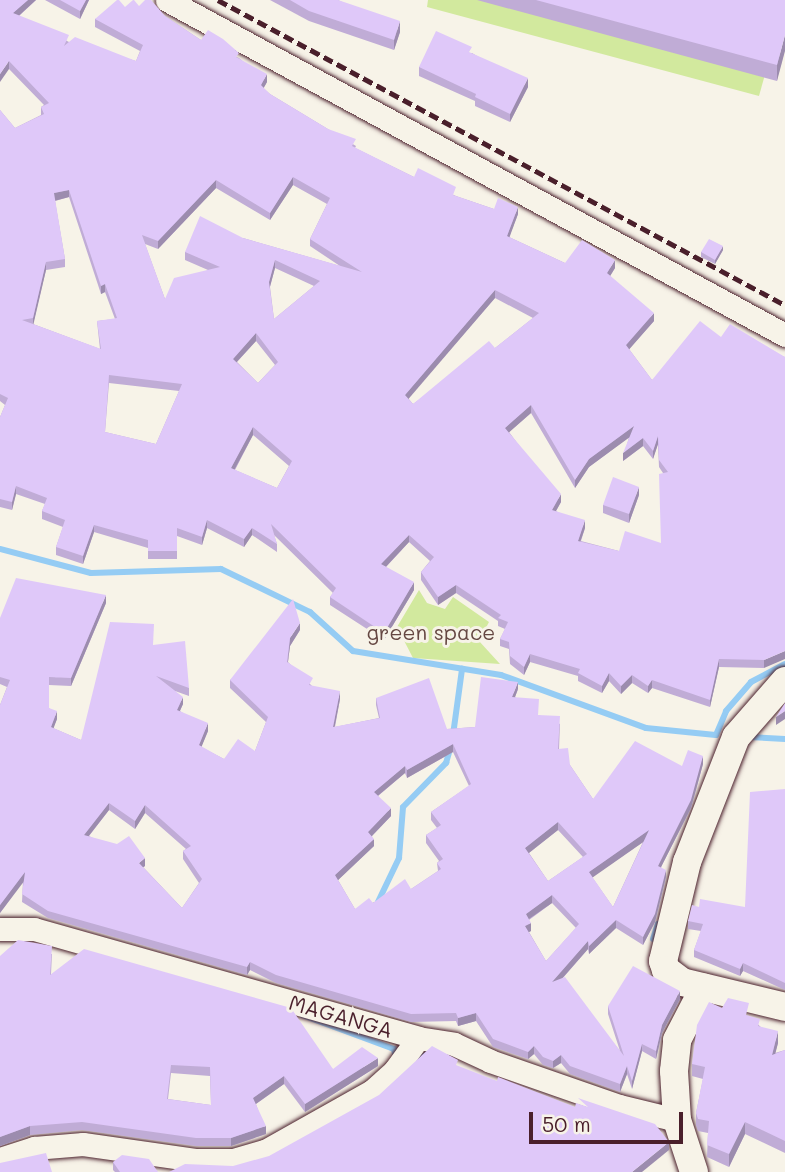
<!DOCTYPE html>
<style>
body{margin:0}
#map{position:relative;width:785px;height:1172px;overflow:hidden;background:#f7f3e8;font-family:Mali,sans-serif}
div>[style]{position:absolute}
[style*='--x']{left:calc(var(--x)*1px);top:calc(var(--y)*1px);width:calc(var(--w)*1px);rotate:calc(var(--a)*1deg)}
.green>*{inset:0;background:#d2e99e}
.stream>*{height:6px;margin:-3px;padding:0 3px;transform-origin:3px;border-radius:3px;background:#95ccf4}
.roads{filter:drop-shadow(0 0 2px #4a1f2b) drop-shadow(0 0 2px #4a1f2b)}
.minor>*{height:23px;margin:-11.5px;padding:0 11.5px;transform-origin:11.5px;border-radius:11.5px;background:#f7f3e8}
.tertiary>*{height:28px;margin:-14px;padding:0 14px;transform-origin:14px;border-radius:14px;background:#f7f3e8}
.rail>*{height:5px;margin-top:-2.5px;transform-origin:0;background:repeating-linear-gradient(90deg,#4a1f2b 0 10px,transparent 0 15px)}
.wall>*{inset:0;background:#c0acd6}
.shaded-wall>*{inset:0;background:#9c8cae}
.building>*{inset:0;background:#dfc8f9}
span{translate:-50% -50%;white-space:nowrap;text-align:center;line-height:1.15;-webkit-text-stroke:6px #f7f3e8;paint-order:stroke}
.park-label{font-size:21px;color:#654742}
.street-label{font-size:21px;color:#4a1f2b}
.scale{position:absolute;left:529px;top:1112px;width:154px;height:32px;box-sizing:border-box;border:4px solid #4a1f2b;border-top:0;padding-left:9px;font-size:21px;line-height:24px;white-space:nowrap;color:#4a1f2b;-webkit-text-stroke:5px #f7f3e8;paint-order:stroke}
</style>
<div id="map">
<div class="green">
<i style="clip-path:polygon(428px 0,785px 0,785px 2px,759px 96px,427px 7px)"></i>
<i style="clip-path:polygon(419px 590px,427px 603px,445px 609px,453px 597px,489px 622px,479px 641px,500px 664px,413px 658px,397px 627px)"></i>
</div>
<div class="stream">
<i style="--x:0;--y:549;--w:94;--a:14.8"></i>
<i style="--x:91;--y:573;--w:130;--a:-1.8"></i>
<i style="--x:221;--y:569;--w:99;--a:25.8"></i>
<i style="--x:310;--y:612;--w:58;--a:42.2"></i>
<i style="--x:353;--y:651;--w:150;--a:9.2"></i>
<i style="--x:501;--y:675;--w:154;--a:20.1"></i>
<i style="--x:646;--y:728;--w:70;--a:5.7"></i>
<i style="--x:716;--y:735;--w:26;--a:-67"></i>
<i style="--x:726;--y:711;--w:38;--a:-49"></i>
<i style="--x:751;--y:682;--w:38;--a:-28"></i>
<i style="--x:453;--y:735;--w:67;--a:-82.2"></i>
<i style="--x:749;--y:737;--w:36;--a:3"></i>
<i style="--x:377;--y:904;--w:51;--a:-64.4"></i>
<i style="--x:399;--y:858;--w:51;--a:-85.5"></i>
<i style="--x:403;--y:807;--w:62;--a:-45.7"></i>
<i style="--x:446;--y:763;--w:15;--a:-74"></i>
<i style="--x:653;--y:939;--w:16;--a:-72"></i>
<i style="--x:302;--y:1015;--w:98;--a:20.3"></i>
<i style="--x:394;--y:1049;--w:9;--a:77"></i>
<i style="--x:409;--y:1067;--w:27;--a:-36"></i>
</div>
<div class="roads">
<div class="minor">
<i style="--x:167;--y:0;--w:703;--a:28.46"></i>
<i style="--x:0;--y:929;--w:34;--a:0"></i>
<i style="--x:34;--y:929;--w:399;--a:15.8"></i>
<i style="--x:418;--y:1038;--w:36;--a:9"></i>
<i style="--x:454;--y:1044;--w:40;--a:25"></i>
<i style="--x:490;--y:1061;--w:137;--a:19.2"></i>
<i style="--x:619;--y:1106;--w:60;--a:13.6"></i>
<i style="--x:0;--y:1159;--w:36;--a:-18"></i>
<i style="--x:34;--y:1148;--w:49;--a:-4.7"></i>
<i style="--x:83;--y:1144;--w:113;--a:8.1"></i>
<i style="--x:195;--y:1160;--w:38;--a:0"></i>
<i style="--x:233;--y:1160;--w:33;--a:-16"></i>
<i style="--x:265;--y:1151;--w:123;--a:-29.3"></i>
<i style="--x:372;--y:1091;--w:31;--a:-42"></i>
<i style="--x:395;--y:1070;--w:39;--a:-54"></i>
</div>
<div class="tertiary">
<i style="--x:785;--y:681;--w:74;--a:131.2"></i>
<i style="--x:736;--y:737;--w:134;--a:111.4"></i>
<i style="--x:687;--y:862;--w:102;--a:103.6"></i>
<i style="--x:663;--y:961;--w:9;--a:72"></i>
<i style="--x:666;--y:970;--w:20;--a:37"></i>
<i style="--x:682;--y:982;--w:106;--a:13.6"></i>
<i style="--x:694;--y:1172;--w:55;--a:-108.1"></i>
<i style="--x:677;--y:1120;--w:49;--a:-93.5"></i>
<i style="--x:674;--y:1071;--w:31;--a:-84"></i>
<i style="--x:677;--y:1040;--w:59;--a:-62.6"></i>
</div>
</div>
<div class="rail">
<i style="--x:218;--y:0;--w:644;--a:28.28"></i>
</div>
<div class="wall">
<i style="clip-path:polygon(evenodd,0 0,36px 0,19px 16px,69px 42px,136px 61px,140px 51px,95px 27px,95px 19px,125px 7px,139px 6px,165px 16px,201px 40px,239px 58px,267px 82px,263px 88px,270px 94px,356px 146px,355px 148px,414px 177px,456px 196px,494px 209px,518px 214px,509px 237px,565px 263px,615px 268px,610px 276px,654px 321px,629px 349px,652px 380px,721px 337px,785px 357px,764px 668px,719px 667px,710px 707px,652px 688px,648px 693px,632px 683px,621px 694px,609px 681px,602px 693px,578px 681px,578px 676px,530px 662px,524px 675px,510px 664px,509px 649px,500px 646px,500px 639px,505px 629px,498px 626px,498px 621px,456px 593px,438px 605px,421px 580px,421px 572px,430px 561px,409px 542px,386px 567px,414px 590px,384px 640px,330px 605px,330px 597px,333px 593px,274px 535px,277px 544px,277px 552px,252px 535px,244px 547px,207px 528px,202px 545px,177px 536px,177px 559px,148px 559px,148px 548px,94px 532px,83px 564px,56px 555px,56px 547px,63px 527px,42px 519px,42px 511px,45px 504px,16px 494px,12px 510px,0 507px,0 417px,5px 405px,0 401px,0 110px,15px 128px,41px 115px,41px 107px,44px 105px,9px 69px,0 0,293px 185px,327px 204px,310px 239px,310px 246px,340px 266px,243px 238px,185px 252px,185px 260px,208px 270px,165px 299px,145px 244px,158px 249px,216px 188px,270px 220px,293px 185px,0 0,69px 197px,101px 294px,105px 292px,115px 319px,97px 321px,100px 349px,33px 324px,46px 270px,65px 267px,65px 259px,55px 201px,69px 197px,0 0,275px 268px,314px 286px,274px 319px,270px 287px,275px 268px,0 0,495px 298px,533px 318px,495px 348px,413px 404px,408px 398px,495px 298px,0 0,256px 341px,275px 365px,258px 383px,237px 362px,256px 341px,0 0,109px 383px,179px 391px,156px 444px,105px 432px,109px 383px,0 0,531px 413px,575px 488px,589px 467px,629px 437px,623px 461px,643px 446px,653px 459px,658px 444px,659px 467px,663px 473px,661px 543px,619px 551px,581px 541px,585px 528px,556px 511px,561px 502px,509px 432px,531px 413px,0 0,253px 435px,289px 466px,277px 488px,235px 470px,253px 435px)"></i>
<i style="clip-path:polygon(45px 0,89px 0,80px 19px)"></i>
<i style="clip-path:polygon(270px 0,338px 0,400px 32px,394px 50px,309px 21px)"></i>
<i style="clip-path:polygon(477px 0,785px 0,777px 81px)"></i>
<i style="clip-path:polygon(472px 53px,528px 87px,510px 122px,475px 106px,475px 101px,419px 76px,419px 67px)"></i>
<i style="clip-path:polygon(723px 250px,715px 264px,701px 257px,701px 252px)"></i>
<i style="clip-path:polygon(639px 495px,629px 523px,603px 513px,603px 505px)"></i>
<i style="clip-path:polygon(evenodd,106px 603px,71px 686px,49px 685px,49px 708px,57px 719px,53px 728px,81px 740px,154px 645px,189px 688px,189px 696px,175px 691px,183px 704px,180px 711px,208px 731px,201px 747px,224px 759px,255px 751px,266px 722px,230px 688px,230px 680px,300px 630px,290px 646px,288px 662px,312px 686px,340px 699px,335px 727px,379px 718px,376px 705px,376px 698px,447px 729px,475px 727px,518px 689px,515px 697px,538px 715px,560px 724px,559px 749px,570px 765px,593px 799px,682px 766px,703px 764px,691px 808px,661px 867px,666px 877px,655px 922px,643px 945px,616px 928px,589px 954px,588px 949px,562px 979px,620px 1051px,608px 1014px,608px 1006px,680px 999px,662px 1033px,656px 1059px,642px 1051px,632px 1089px,627px 1074px,620px 1092px,570px 1074px,561px 1063px,553px 1068px,543px 1065px,534px 1054px,528px 1059px,493px 1047px,476px 1021px,458px 1026px,456px 1021px,411px 1022px,276px 983px,250px 970px,247px 975px,48px 918px,22px 902px,23px 881px,0 913px,0 705px,7px 687px,0 684px,0 618px,106px 603px,453px 752px,469px 786px,431px 812px,431px 820px,437px 828px,426px 835px,426px 843px,439px 861px,437px 863px,438px 871px,411px 889px,355px 909px,338px 880px,374px 846px,372px 836px,391px 816px,378px 796px,405px 773px,407px 778px,453px 752px,106px 603px,109px 810px,135px 829px,145px 813px,186px 849px,183px 851px,183px 859px,199px 883px,182px 908px,143px 867px,145px 866px,89px 836px,109px 810px,106px 603px,558px 830px,583px 857px,548px 881px,529px 853px,558px 830px,106px 603px,643px 842px,613px 907px,592px 877px,643px 842px,106px 603px,552px 903px,576px 928px,546px 961px,529px 932px,531px 931px,529px 920px,552px 903px)"></i>
<i style="clip-path:polygon(785px 789px,785px 990px,743px 971px,740px 976px,694px 957px,694px 950px,701px 931px,688px 929px,688px 921px,699px 907px,745px 907px)"></i>
<i style="clip-path:polygon(evenodd,52px 954px,51px 974px,333px 1069px,378px 1066px,305px 1112px,284px 1084px,256px 1104px,266px 1134px,231px 1146px,196px 1146px,82px 1130px,30px 1135px,0 1146px,0 956px,52px 954px,171px 1073px,210px 1076px,211px 1105px,168px 1099px,171px 1073px)"></i>
<i style="clip-path:polygon(722px 1008px,749px 1016px,778px 1043px,775px 1053px,785px 1050px,785px 1153px,745px 1134px,729px 1167px,707px 1157px,708px 1133px,698px 1131px,696px 1125px,696px 1113px,703px 1079px,692px 1076px,692px 1064px)"></i>
<i style="clip-path:polygon(113px 1162px,158px 1172px,115px 1172px,113px 1170px)"></i>
</div>
<div class="shaded-wall">
<i style="clip-path:polygon(28px 0,36px 0,13px 21px,13px 13px)"></i>
<i style="clip-path:polygon(86px 0,89px 0,80px 19px,80px 11px)"></i>
<i style="clip-path:polygon(400px 21px,400px 32px,394px 50px,394px 40px)"></i>
<i style="clip-path:polygon(785px 35px,785px 51px,777px 81px,777px 65px)"></i>
<i style="clip-path:polygon(9px 61px,9px 69px,0 82px,0 74px)"></i>
<i style="clip-path:polygon(267px 74px,267px 82px,261px 93px,261px 85px)"></i>
<i style="clip-path:polygon(528px 78px,528px 87px,510px 122px,510px 114px)"></i>
<i style="clip-path:polygon(293px 177px,293px 185px,270px 220px,270px 213px)"></i>
<i style="clip-path:polygon(216px 180px,216px 188px,158px 249px,158px 241px)"></i>
<i style="clip-path:polygon(69px 190px,69px 197px,54px 201px,54px 193px)"></i>
<i style="clip-path:polygon(518px 207px,518px 214px,507px 244px,507px 236px)"></i>
<i style="clip-path:polygon(723px 246px,723px 250px,715px 264px,715px 260px)"></i>
<i style="clip-path:polygon(275px 260px,275px 268px,269px 290px,269px 282px)"></i>
<i style="clip-path:polygon(615px 260px,615px 268px,607px 281px,607px 273px)"></i>
<i style="clip-path:polygon(46px 262px,46px 270px,33px 326px,33px 318px)"></i>
<i style="clip-path:polygon(105px 284px,105px 292px,101px 294px,101px 286px)"></i>
<i style="clip-path:polygon(495px 290px,495px 298px,405px 403px,405px 395px)"></i>
<i style="clip-path:polygon(654px 313px,654px 321px,626px 353px,626px 345px)"></i>
<i style="clip-path:polygon(256px 333px,256px 341px,233px 366px,233px 359px)"></i>
<i style="clip-path:polygon(531px 405px,531px 413px,505px 436px,505px 428px)"></i>
<i style="clip-path:polygon(634px 426px,634px 434px,589px 467px,575px 488px,575px 480px,589px 459px)"></i>
<i style="clip-path:polygon(253px 427px,253px 435px,231px 476px,231px 468px)"></i>
<i style="clip-path:polygon(658px 436px,658px 444px,653px 459px,653px 451px)"></i>
<i style="clip-path:polygon(643px 438px,643px 446px,623px 461px,623px 453px)"></i>
<i style="clip-path:polygon(16px 486px,16px 494px,12px 510px,12px 502px)"></i>
<i style="clip-path:polygon(639px 487px,639px 495px,629px 523px,629px 514px)"></i>
<i style="clip-path:polygon(561px 494px,561px 502px,552px 518px,552px 510px)"></i>
<i style="clip-path:polygon(207px 520px,207px 528px,202px 545px,202px 537px)"></i>
<i style="clip-path:polygon(585px 520px,585px 528px,578px 548px,578px 541px)"></i>
<i style="clip-path:polygon(94px 525px,94px 532px,83px 564px,83px 556px)"></i>
<i style="clip-path:polygon(252px 528px,252px 535px,244px 547px,244px 539px)"></i>
<i style="clip-path:polygon(409px 535px,409px 542px,381px 572px,381px 564px)"></i>
<i style="clip-path:polygon(414px 582px,414px 590px,384px 640px,384px 633px)"></i>
<i style="clip-path:polygon(456px 585px,456px 593px,438px 605px,438px 597px)"></i>
<i style="clip-path:polygon(106px 595px,106px 603px,71px 686px,71px 678px)"></i>
<i style="clip-path:polygon(300px 623px,300px 630px,290px 646px,287px 669px,290px 638px)"></i>
<i style="clip-path:polygon(785px 651px,785px 659px,764px 668px,764px 660px)"></i>
<i style="clip-path:polygon(530px 654px,530px 662px,524px 675px,524px 667px)"></i>
<i style="clip-path:polygon(719px 659px,719px 667px,710px 707px,710px 700px)"></i>
<i style="clip-path:polygon(609px 673px,609px 681px,602px 693px,602px 686px)"></i>
<i style="clip-path:polygon(632px 675px,632px 683px,621px 694px,621px 686px)"></i>
<i style="clip-path:polygon(652px 680px,652px 688px,648px 693px,648px 686px)"></i>
<i style="clip-path:polygon(518px 682px,518px 689px,512px 705px,512px 697px)"></i>
<i style="clip-path:polygon(340px 691px,340px 699px,333px 735px,333px 727px)"></i>
<i style="clip-path:polygon(183px 697px,183px 704px,177px 717px,177px 710px)"></i>
<i style="clip-path:polygon(57px 711px,57px 719px,51px 735px,51px 727px)"></i>
<i style="clip-path:polygon(785px 711px,785px 719px,776px 725px,776px 717px)"></i>
<i style="clip-path:polygon(208px 723px,208px 731px,199px 753px,199px 745px)"></i>
<i style="clip-path:polygon(453px 744px,453px 752px,407px 778px,407px 770px)"></i>
<i style="clip-path:polygon(703px 756px,703px 764px,691px 808px,658px 873px,658px 866px)"></i>
<i style="clip-path:polygon(405px 766px,405px 773px,374px 799px,374px 792px)"></i>
<i style="clip-path:polygon(109px 803px,109px 810px,84px 842px,84px 835px)"></i>
<i style="clip-path:polygon(145px 805px,145px 813px,135px 829px,135px 821px)"></i>
<i style="clip-path:polygon(391px 808px,391px 816px,368px 840px,368px 832px)"></i>
<i style="clip-path:polygon(558px 822px,558px 830px,525px 856px,525px 848px)"></i>
<i style="clip-path:polygon(649px 830px,649px 838px,589px 880px,589px 872px)"></i>
<i style="clip-path:polygon(374px 839px,374px 846px,335px 883px,335px 875px)"></i>
<i style="clip-path:polygon(145px 858px,145px 866px,139px 870px,139px 863px)"></i>
<i style="clip-path:polygon(666px 870px,666px 877px,655px 922px,643px 945px,643px 937px)"></i>
<i style="clip-path:polygon(25px 872px,25px 880px,0 913px,0 905px)"></i>
<i style="clip-path:polygon(552px 895px,552px 903px,526px 921px,526px 914px)"></i>
<i style="clip-path:polygon(616px 920px,616px 928px,589px 954px,589px 946px)"></i>
<i style="clip-path:polygon(531px 923px,531px 931px,525px 934px,525px 926px)"></i>
<i style="clip-path:polygon(588px 941px,588px 949px,552px 990px,552px 982px)"></i>
<i style="clip-path:polygon(250px 962px,250px 970px,247px 975px,247px 967px)"></i>
<i style="clip-path:polygon(743px 963px,743px 971px,740px 976px,740px 969px)"></i>
<i style="clip-path:polygon(680px 991px,680px 999px,662px 1033px,656px 1059px,656px 1051px,662px 1025px)"></i>
<i style="clip-path:polygon(476px 1013px,476px 1021px,458px 1026px,458px 1018px)"></i>
<i style="clip-path:polygon(778px 1031px,778px 1043px,772px 1067px,772px 1055px)"></i>
<i style="clip-path:polygon(642px 1044px,642px 1051px,632px 1089px,632px 1081px)"></i>
<i style="clip-path:polygon(534px 1046px,534px 1054px,528px 1059px,528px 1052px)"></i>
<i style="clip-path:polygon(561px 1055px,561px 1063px,553px 1068px,553px 1061px)"></i>
<i style="clip-path:polygon(378px 1058px,378px 1066px,305px 1112px,305px 1104px)"></i>
<i style="clip-path:polygon(627px 1066px,627px 1074px,620px 1092px,620px 1084px)"></i>
<i style="clip-path:polygon(284px 1076px,284px 1084px,253px 1106px,253px 1098px)"></i>
<i style="clip-path:polygon(745px 1122px,745px 1134px,729px 1167px,729px 1154px)"></i>
<i style="clip-path:polygon(30px 1126px,30px 1135px,0 1146px,0 1137px)"></i>
<i style="clip-path:polygon(266px 1126px,266px 1134px,231px 1146px,231px 1138px)"></i>
<i style="clip-path:polygon(669px 1142px,669px 1150px,642px 1172px,632px 1172px)"></i>
</div>
<div class="building">
<i style="clip-path:polygon(evenodd,0 0,28px 0,13px 13px,69px 35px,64px 46px,75px 37px,136px 61px,143px 45px,95px 19px,117px 0,119px 0,125px 7px,133px 0,134px 0,139px 6px,145px 0,151px 0,165px 16px,201px 40px,208px 30px,223px 39px,239px 53px,236px 57px,267px 74px,261px 85px,270px 94px,328px 129px,356px 139px,352px 146px,414px 177px,418px 168px,456px 187px,453px 195px,494px 209px,498px 198px,518px 207px,507px 236px,565px 263px,582px 240px,615px 260px,607px 273px,654px 313px,626px 345px,652px 380px,700px 321px,721px 337px,730px 324px,785px 357px,785px 651px,764px 660px,719px 659px,710px 700px,652px 680px,648px 686px,632px 675px,621px 686px,609px 673px,602px 686px,578px 673px,580px 669px,530px 654px,524px 667px,510px 656px,509px 642px,500px 639px,508px 622px,498px 618px,501px 615px,456px 585px,438px 597px,421px 572px,434px 557px,409px 535px,381px 564px,414px 582px,384px 633px,330px 597px,336px 588px,271px 524px,277px 544px,252px 528px,244px 539px,207px 520px,202px 537px,177px 528px,177px 551px,148px 551px,148px 540px,94px 525px,83px 556px,56px 547px,65px 520px,42px 511px,47px 498px,16px 486px,12px 502px,0 499px,0 417px,8px 398px,0 394px,0 110px,15px 128px,44px 114px,41px 107px,49px 103px,9px 61px,0 74px,0 0,293px 177px,330px 198px,310px 239px,362px 272px,243px 238px,200px 216px,185px 252px,220px 267px,174px 278px,165px 299px,142px 235px,158px 241px,216px 180px,270px 213px,293px 177px,0 0,69px 190px,101px 286px,105px 284px,117px 318px,97px 321px,101px 349px,22px 320px,33px 318px,46px 262px,65px 259px,54px 193px,69px 190px,0 0,275px 260px,320px 281px,274px 319px,269px 282px,275px 260px,0 0,495px 290px,539px 313px,495px 348px,489px 341px,413px 404px,405px 395px,495px 290px,0 0,256px 333px,278px 362px,258px 383px,233px 359px,256px 333px,0 0,109px 375px,182px 384px,156px 444px,105px 432px,109px 375px,0 0,531px 405px,575px 480px,589px 459px,634px 426px,623px 453px,643px 438px,653px 451px,658px 436px,659px 460px,668px 472px,659px 474px,661px 543px,625px 531px,619px 551px,578px 541px,585px 520px,552px 510px,561px 494px,505px 428px,531px 405px,0 0,253px 427px,292px 461px,277px 488px,231px 468px,253px 427px)"></i>
<i style="clip-path:polygon(60px 0,86px 0,80px 11px)"></i>
<i style="clip-path:polygon(290px 0,338px 0,400px 21px,394px 40px,309px 11px)"></i>
<i style="clip-path:polygon(536px 0,785px 0,785px 35px,777px 65px)"></i>
<i style="clip-path:polygon(436px 31px,472px 47px,469px 52px,528px 78px,510px 114px,475px 97px,476px 94px,419px 67px)"></i>
<i style="clip-path:polygon(709px 239px,723px 246px,715px 260px,701px 252px)"></i>
<i style="clip-path:polygon(613px 477px,639px 487px,629px 514px,603px 505px)"></i>
<i style="clip-path:polygon(evenodd,16px 578px,106px 595px,71px 678px,49px 677px,49px 708px,57px 711px,51px 727px,81px 740px,110px 622px,154px 624px,153px 645px,185px 641px,189px 688px,156px 676px,183px 697px,177px 710px,208px 723px,199px 745px,224px 759px,238px 739px,255px 751px,268px 717px,230px 680px,293px 599px,300px 623px,290px 638px,287px 662px,313px 678px,309px 685px,340px 691px,333px 727px,380px 718px,376px 698px,429px 678px,447px 729px,475px 727px,481px 677px,518px 682px,512px 697px,539px 699px,538px 715px,560px 716px,558px 749px,568px 748px,570px 765px,593px 799px,635px 741px,682px 766px,688px 750px,703px 756px,691px 800px,658px 866px,666px 870px,655px 914px,643px 937px,616px 920px,589px 946px,588px 941px,552px 982px,565px 977px,624px 1056px,608px 1006px,633px 966px,680px 991px,662px 1025px,656px 1051px,642px 1044px,632px 1081px,627px 1066px,620px 1084px,570px 1066px,561px 1055px,553px 1061px,543px 1057px,534px 1046px,528px 1052px,493px 1039px,476px 1013px,458px 1018px,456px 1013px,411px 1014px,276px 975px,250px 962px,247px 967px,48px 911px,22px 894px,25px 872px,0 905px,0 705px,10px 680px,0 677px,0 618px,16px 578px,453px 744px,471px 784px,431px 812px,441px 825px,426px 835px,443px 859px,437px 863px,441px 869px,411px 889px,405px 879px,373px 903px,369px 898px,355px 909px,335px 875px,374px 839px,368px 832px,391px 808px,374px 792px,405px 766px,407px 770px,453px 744px,16px 578px,109px 803px,135px 821px,145px 805px,191px 846px,183px 851px,202px 879px,182px 908px,139px 863px,145px 858px,129px 836px,117px 844px,84px 835px,109px 803px,16px 578px,558px 822px,587px 854px,548px 881px,525px 848px,558px 822px,16px 578px,649px 830px,613px 907px,589px 872px,649px 830px,16px 578px,552px 895px,579px 924px,546px 961px,525px 926px,531px 923px,526px 914px,552px 895px)"></i>
<i style="clip-path:polygon(785px 703px,785px 711px,776px 717px)"></i>
<i style="clip-path:polygon(785px 789px,785px 983px,743px 963px,740px 969px,694px 950px,703px 924px,688px 921px,692px 905px,699px 907px,700px 899px,745px 907px,750px 792px)"></i>
<i style="clip-path:polygon(evenodd,18px 940px,52px 946px,50px 975px,84px 949px,291px 1008px,333px 1069px,362px 1047px,378px 1058px,305px 1104px,284px 1076px,253px 1098px,266px 1126px,231px 1138px,196px 1138px,82px 1122px,30px 1126px,0 1137px,0 956px,18px 940px,171px 1065px,210px 1067px,211px 1105px,167px 1099px,171px 1065px)"></i>
<i style="clip-path:polygon(728px 998px,749px 1003px,746px 1015px,760px 1019px,758px 1026px,778px 1031px,772px 1055px,785px 1050px,785px 1141px,745px 1122px,729px 1154px,707px 1145px,709px 1121px,698px 1119px,696px 1113px,705px 1067px,692px 1064px,697px 1025px,709px 1002px,722px 1008px)"></i>
<i style="clip-path:polygon(432px 1046px,458px 1060px,456px 1065px,497px 1081px,498px 1077px,575px 1107px,576px 1103px,588px 1107px,578px 1098px,655px 1124px,669px 1142px,632px 1172px,169px 1172px,185px 1164px,233px 1166px,269px 1156px,379px 1095px)"></i>
<i style="clip-path:polygon(46px 1153px,52px 1172px,0 1172px,0 1163px)"></i>
<i style="clip-path:polygon(122px 1155px,149px 1159px,158px 1172px,120px 1172px,113px 1162px)"></i>
</div>
<div class="park-label">
<span style="left:431px;top:632px">green space</span>
</div>
<div class="street-label">
<span style="left:341px;top:1016px;rotate:16deg">MAGANGA</span>
</div>
<div class="scale">50 m</div>
</div>
